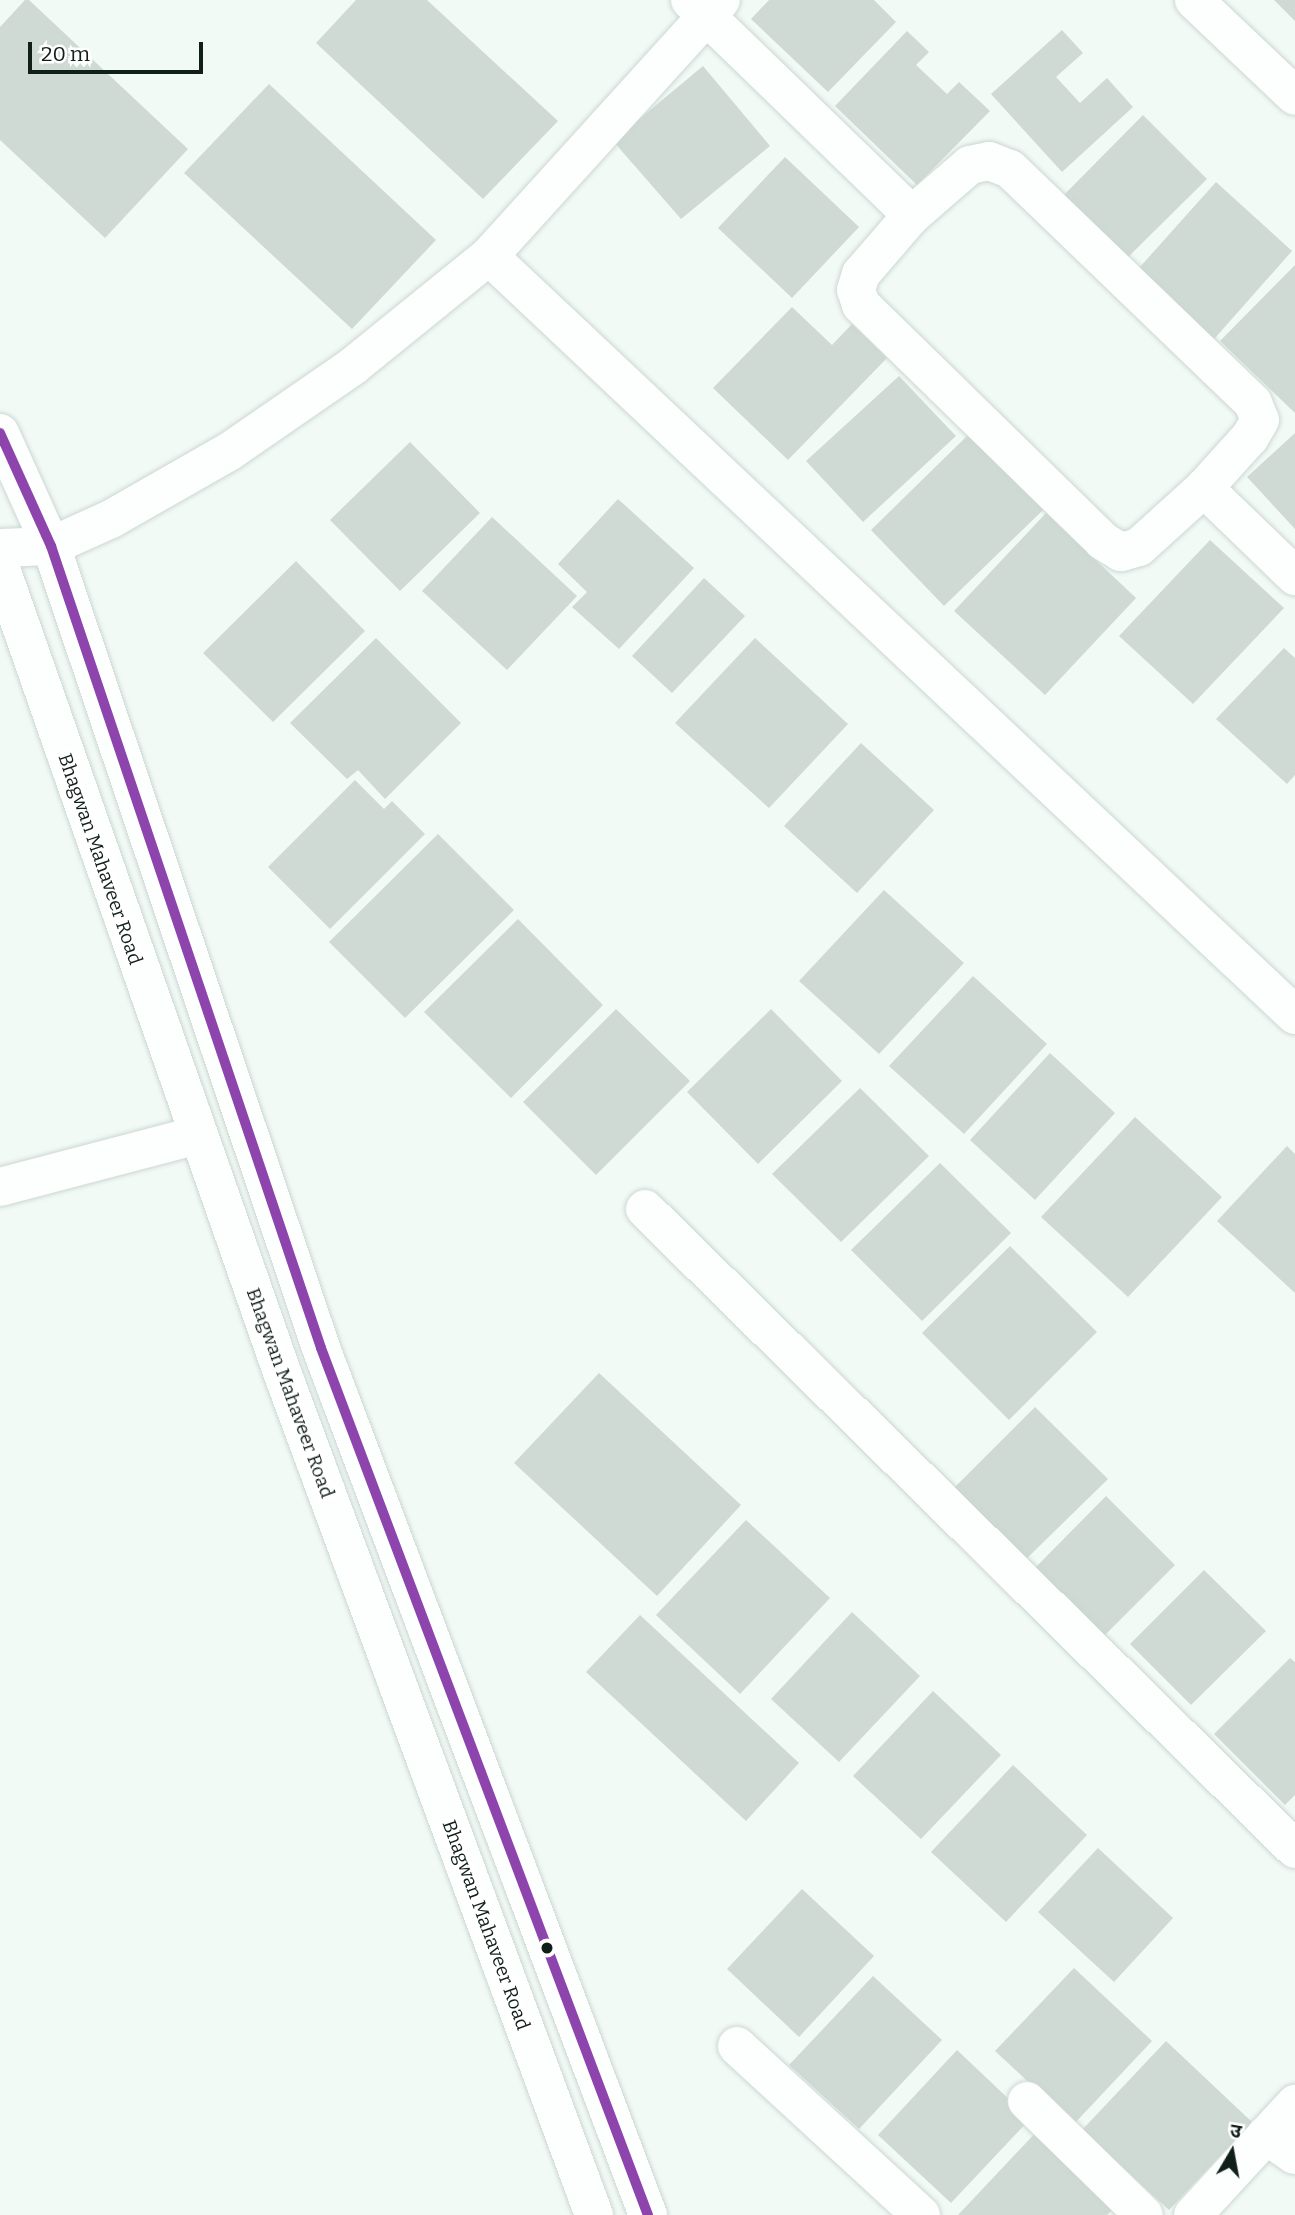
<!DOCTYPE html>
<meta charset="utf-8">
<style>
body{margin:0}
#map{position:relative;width:1295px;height:2215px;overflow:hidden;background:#f2faf6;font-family:Bitter,"Noto Sans Devanagari",serif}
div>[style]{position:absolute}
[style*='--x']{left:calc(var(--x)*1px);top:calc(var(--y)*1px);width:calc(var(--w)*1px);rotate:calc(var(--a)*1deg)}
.building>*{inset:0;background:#cfdad4}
.roads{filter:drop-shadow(0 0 2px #ccd7d2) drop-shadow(0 0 2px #ccd7d2)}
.minor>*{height:38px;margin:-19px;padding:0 19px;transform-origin:19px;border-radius:19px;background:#fdfefe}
.tertiary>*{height:38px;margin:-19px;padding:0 19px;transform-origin:19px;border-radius:19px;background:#fdfefe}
.bus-1>*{height:10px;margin:-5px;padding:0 5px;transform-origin:5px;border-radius:5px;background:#8e44ad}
.dots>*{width:19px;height:19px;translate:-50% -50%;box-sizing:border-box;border:4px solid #fff;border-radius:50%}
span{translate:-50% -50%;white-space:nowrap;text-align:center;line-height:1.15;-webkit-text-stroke:7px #fff;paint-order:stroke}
.street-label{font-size:19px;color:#111f19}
.north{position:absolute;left:1197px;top:2117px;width:70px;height:70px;-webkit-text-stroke:5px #fff;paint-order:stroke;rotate:10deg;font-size:19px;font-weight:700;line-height:28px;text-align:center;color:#111f19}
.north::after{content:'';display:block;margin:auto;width:24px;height:32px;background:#111f19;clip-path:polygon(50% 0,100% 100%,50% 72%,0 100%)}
.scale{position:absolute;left:28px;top:42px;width:175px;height:32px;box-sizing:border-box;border:4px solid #111f19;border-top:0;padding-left:9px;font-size:21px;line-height:24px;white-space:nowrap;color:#111f19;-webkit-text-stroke:5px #fff;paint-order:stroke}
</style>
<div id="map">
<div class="building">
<i style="clip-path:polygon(25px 0,29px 0,188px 149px,105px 238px,0 140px,0 27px)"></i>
<i style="clip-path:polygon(356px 0,427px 0,558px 121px,483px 199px,316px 43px)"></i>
<i style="clip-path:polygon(769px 0,874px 0,896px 22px,828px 92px,751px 19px)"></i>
<i style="clip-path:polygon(1274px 0,1295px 0,1295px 21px)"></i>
<i style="clip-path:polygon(1062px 30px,1083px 53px,1056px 77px,1080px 103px,1107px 78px,1133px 107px,1062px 172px,991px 94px)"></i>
<i style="clip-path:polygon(907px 31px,929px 52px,916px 65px,947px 94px,959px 82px,990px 111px,917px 185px,835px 106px)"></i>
<i style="clip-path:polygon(703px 66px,770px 146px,681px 219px,613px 141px)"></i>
<i style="clip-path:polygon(269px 84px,436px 240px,352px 329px,184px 173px)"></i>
<i style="clip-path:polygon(1143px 115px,1207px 179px,1118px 267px,1054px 205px)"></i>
<i style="clip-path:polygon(785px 157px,859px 227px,792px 298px,718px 228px)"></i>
<i style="clip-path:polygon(1216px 182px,1292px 251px,1208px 346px,1131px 277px)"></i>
<i style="clip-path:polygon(1295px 265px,1295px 413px,1220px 341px)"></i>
<i style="clip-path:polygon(792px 307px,832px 345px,852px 324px,887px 358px,788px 460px,713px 388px)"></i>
<i style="clip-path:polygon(899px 376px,956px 436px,863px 522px,806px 461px)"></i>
<i style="clip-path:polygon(1295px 433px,1295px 529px,1247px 477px)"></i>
<i style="clip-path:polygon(968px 435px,1043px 510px,944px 606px,871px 530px)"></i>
<i style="clip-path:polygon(410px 442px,480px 513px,400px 591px,330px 520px)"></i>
<i style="clip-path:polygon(618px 499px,694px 568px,619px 649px,572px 607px,587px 592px,558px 564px)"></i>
<i style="clip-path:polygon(1046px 513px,1136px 598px,1045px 695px,954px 611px)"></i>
<i style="clip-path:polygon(492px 517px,577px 596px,507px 670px,422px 591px)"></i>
<i style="clip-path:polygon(1210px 540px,1284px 608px,1193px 704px,1119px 636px)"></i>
<i style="clip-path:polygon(296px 561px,365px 631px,273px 722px,203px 653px)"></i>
<i style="clip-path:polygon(704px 578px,745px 616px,672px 693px,632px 656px)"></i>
<i style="clip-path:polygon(376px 638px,461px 723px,385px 799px,358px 770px,347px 779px,290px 723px)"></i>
<i style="clip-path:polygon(755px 638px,848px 724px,769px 808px,675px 723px)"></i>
<i style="clip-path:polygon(1284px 648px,1295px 658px,1295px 775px,1287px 784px,1216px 719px)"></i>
<i style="clip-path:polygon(861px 743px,934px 810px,857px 893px,784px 826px)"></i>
<i style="clip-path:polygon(355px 780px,384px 809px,392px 801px,425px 834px,330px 929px,268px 867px)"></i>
<i style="clip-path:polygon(438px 834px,514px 910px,405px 1018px,329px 942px)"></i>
<i style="clip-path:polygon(884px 890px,964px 963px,879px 1054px,799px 981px)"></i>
<i style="clip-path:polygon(518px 919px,603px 1005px,511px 1098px,424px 1012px)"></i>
<i style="clip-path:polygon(973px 976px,1047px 1044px,964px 1134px,889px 1066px)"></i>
<i style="clip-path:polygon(616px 1009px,690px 1081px,596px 1175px,523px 1102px)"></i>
<i style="clip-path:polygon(771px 1009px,842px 1081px,758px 1164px,687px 1092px)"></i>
<i style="clip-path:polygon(1050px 1053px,1115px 1113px,1035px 1200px,970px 1140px)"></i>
<i style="clip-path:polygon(860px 1088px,929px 1156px,841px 1242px,772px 1174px)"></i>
<i style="clip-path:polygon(1135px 1117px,1222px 1197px,1128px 1297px,1041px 1217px)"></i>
<i style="clip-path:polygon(1287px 1146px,1295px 1154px,1295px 1293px,1217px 1221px)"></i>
<i style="clip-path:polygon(940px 1163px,1011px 1233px,922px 1321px,851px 1250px)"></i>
<i style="clip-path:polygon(1010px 1246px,1097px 1332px,1009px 1420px,922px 1333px)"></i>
<i style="clip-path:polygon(599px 1373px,741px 1505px,657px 1596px,514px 1463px)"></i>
<i style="clip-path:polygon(1035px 1407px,1108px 1479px,1018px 1567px,946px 1496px)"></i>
<i style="clip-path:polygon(1106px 1496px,1175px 1565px,1099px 1641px,1031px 1572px)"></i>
<i style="clip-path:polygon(746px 1520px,830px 1598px,740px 1694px,656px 1615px)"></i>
<i style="clip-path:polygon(1204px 1570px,1266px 1631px,1191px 1705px,1130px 1644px)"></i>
<i style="clip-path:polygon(852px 1612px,920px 1676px,839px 1762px,771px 1699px)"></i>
<i style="clip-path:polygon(640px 1615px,799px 1763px,746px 1821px,586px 1672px)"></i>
<i style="clip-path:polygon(1290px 1658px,1295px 1662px,1295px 1795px,1285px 1805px,1214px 1734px)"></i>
<i style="clip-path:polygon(933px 1691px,1001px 1755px,921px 1839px,853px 1776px)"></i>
<i style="clip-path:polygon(1013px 1765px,1087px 1835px,1006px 1922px,931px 1852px)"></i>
<i style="clip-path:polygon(1098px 1848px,1173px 1918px,1114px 1982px,1038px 1912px)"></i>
<i style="clip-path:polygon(802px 1889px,874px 1956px,799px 2037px,727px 1969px)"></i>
<i style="clip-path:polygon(1074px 1968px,1152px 2041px,1074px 2124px,995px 2051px)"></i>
<i style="clip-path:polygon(873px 1976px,942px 2040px,859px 2129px,789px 2065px)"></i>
<i style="clip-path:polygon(1166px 2041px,1252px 2122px,1169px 2210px,1082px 2130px)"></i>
<i style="clip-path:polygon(957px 2050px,1030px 2119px,951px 2203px,878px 2135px)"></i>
<i style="clip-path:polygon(1039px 2129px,1119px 2203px,1107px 2215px,958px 2215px)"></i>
</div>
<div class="roads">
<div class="minor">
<i style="--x:690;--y:0;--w:309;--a:44.1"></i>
<i style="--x:1194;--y:0;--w:139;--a:43.5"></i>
<i style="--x:989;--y:161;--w:22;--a:21"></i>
<i style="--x:1010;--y:169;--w:337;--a:43.9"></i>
<i style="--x:1253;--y:403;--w:18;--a:68"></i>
<i style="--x:1260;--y:420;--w:20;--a:120"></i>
<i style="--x:1250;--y:437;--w:69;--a:132"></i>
<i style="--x:1204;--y:488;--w:88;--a:137.8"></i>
<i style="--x:1139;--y:547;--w:19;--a:164"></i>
<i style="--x:1121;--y:552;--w:21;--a:-149"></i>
<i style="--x:1103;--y:541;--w:338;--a:-135.7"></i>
<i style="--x:861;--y:305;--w:16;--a:-108"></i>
<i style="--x:856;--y:290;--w:17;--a:-73"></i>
<i style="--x:861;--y:274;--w:78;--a:-49.2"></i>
<i style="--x:912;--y:215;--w:77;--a:-40.8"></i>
<i style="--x:970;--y:165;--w:19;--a:-12"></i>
<i style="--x:489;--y:256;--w:1107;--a:43.28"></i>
<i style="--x:1204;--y:488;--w:127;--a:44"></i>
<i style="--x:0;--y:548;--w:51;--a:-2.2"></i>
<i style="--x:51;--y:546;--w:66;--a:-24.2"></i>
<i style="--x:111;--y:519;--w:137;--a:-29.7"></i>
<i style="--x:230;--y:451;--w:150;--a:-34.6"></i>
<i style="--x:353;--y:366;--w:175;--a:-39"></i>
<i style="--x:489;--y:256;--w:345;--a:-47.8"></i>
<i style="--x:0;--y:1187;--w:205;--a:-14.7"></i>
<i style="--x:645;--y:1209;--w:912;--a:44.56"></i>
<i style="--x:737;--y:2046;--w:250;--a:42.6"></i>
<i style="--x:1027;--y:2101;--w:163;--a:44.3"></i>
<i style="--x:1266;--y:2135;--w:35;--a:35"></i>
<i style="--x:1193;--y:2215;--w:151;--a:-47.4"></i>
</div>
<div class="tertiary">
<i style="--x:0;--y:433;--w:124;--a:65.7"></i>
<i style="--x:51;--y:546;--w:846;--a:71.39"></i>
<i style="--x:321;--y:1348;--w:927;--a:69.34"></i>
<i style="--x:0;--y:566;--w:854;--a:70.72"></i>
<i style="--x:282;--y:1372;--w:899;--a:69.69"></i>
</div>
</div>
<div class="bus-1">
<i style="--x:0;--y:433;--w:124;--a:65.7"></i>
<i style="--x:51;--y:546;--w:846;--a:71.39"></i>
<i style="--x:321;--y:1348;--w:927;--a:69.34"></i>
</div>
<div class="dots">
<i style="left:547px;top:1948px;background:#111f19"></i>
</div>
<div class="street-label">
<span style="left:100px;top:859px;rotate:71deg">Bhagwan Mahaveer Road</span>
<span style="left:290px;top:1393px;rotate:70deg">Bhagwan Mahaveer Road</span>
<span style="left:486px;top:1925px;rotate:70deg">Bhagwan Mahaveer Road</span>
</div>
<div class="north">उ</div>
<div class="scale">20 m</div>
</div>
